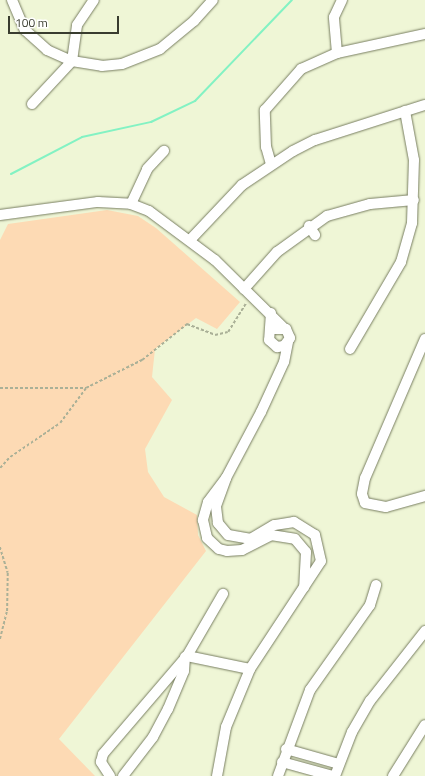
<!DOCTYPE html>
<style>
body{margin:0}
#map{position:relative;width:425px;height:776px;overflow:hidden;background:#eff6d6;font-family:"Titillium Web",sans-serif}
div>[style]{position:absolute}
[style*='--x']{left:calc(var(--x)*1px);top:calc(var(--y)*1px);width:calc(var(--w)*1px);rotate:calc(var(--a)*1deg)}
.green>*{inset:0;background:#fddab4}
.stream>*{height:2px;margin:-1px;padding:0 1px;transform-origin:1px;border-radius:1px;background:#83f2c3}
.path>*{height:1.5px;margin-top:-0.75px;transform-origin:0;background:repeating-linear-gradient(90deg,#aab097 0 3px,transparent 0 5px)}
.roads{filter:drop-shadow(0 0 1px #787e61) drop-shadow(0 0 1px #787e61)}
.minor>*{height:10px;margin:-5px;padding:0 5px;transform-origin:5px;border-radius:5px;background:#fff}
span{translate:-50% -50%;white-space:nowrap;text-align:center;line-height:1.15;-webkit-text-stroke:3.5px #fff;paint-order:stroke}
.scale{position:absolute;left:8px;top:16px;width:111px;height:18px;box-sizing:border-box;border:2px solid #393c2f;border-top:0;padding-left:5px;font-size:12px;line-height:14px;white-space:nowrap;color:#393c2f;-webkit-text-stroke:3px #fff;paint-order:stroke}
</style>
<div id="map">
<div class="green">
<i style="clip-path:polygon(107px 210px,138px 216px,156px 228px,240px 302px,217px 329px,196px 318px,155px 349px,152px 377px,172px 400px,145px 449px,148px 472px,164px 497px,197px 515px,198px 535px,206px 551px,59px 739px,95px 776px,0 776px,0 240px,8px 224px)"></i>
</div>
<div class="stream">
<i style="--x:11;--y:174;--w:80;--a:-27.5"></i>
<i style="--x:82;--y:137;--w:71;--a:-12.3"></i>
<i style="--x:151;--y:122;--w:49;--a:-25.5"></i>
<i style="--x:195;--y:101;--w:140;--a:-46.2"></i>
</div>
<div class="path">
<i style="--x:0;--y:388;--w:86;--a:0"></i>
<i style="--x:86;--y:388;--w:63;--a:-26.6"></i>
<i style="--x:142;--y:360;--w:58;--a:-38.7"></i>
<i style="--x:187;--y:324;--w:30;--a:21"></i>
<i style="--x:215;--y:335;--w:13;--a:-13"></i>
<i style="--x:228;--y:332;--w:34;--a:-58"></i>
<i style="--x:0;--y:468;--w:15;--a:-48"></i>
<i style="--x:10;--y:457;--w:60;--a:-34.2"></i>
<i style="--x:60;--y:423;--w:44;--a:-53.4"></i>
<i style="--x:0;--y:547;--w:27;--a:73"></i>
<i style="--x:8;--y:573;--w:39;--a:91"></i>
<i style="--x:7;--y:612;--w:30;--a:104"></i>
</div>
<div class="roads">
<div class="minor">
<i style="--x:12;--y:0;--w:33;--a:67"></i>
<i style="--x:25;--y:30;--w:30;--a:42"></i>
<i style="--x:47;--y:50;--w:27;--a:24"></i>
<i style="--x:72;--y:61;--w:30;--a:9"></i>
<i style="--x:102;--y:66;--w:20;--a:-6"></i>
<i style="--x:122;--y:64;--w:41;--a:-21.5"></i>
<i style="--x:160;--y:49;--w:44;--a:-39.5"></i>
<i style="--x:194;--y:21;--w:28;--a:-48"></i>
<i style="--x:337;--y:53;--w:36;--a:-95"></i>
<i style="--x:334;--y:17;--w:19;--a:-65"></i>
<i style="--x:32;--y:104;--w:59;--a:-47.1"></i>
<i style="--x:72;--y:61;--w:36;--a:-82"></i>
<i style="--x:77;--y:25;--w:30;--a:-56"></i>
<i style="--x:271;--y:164;--w:18;--a:-106"></i>
<i style="--x:266;--y:147;--w:37;--a:-92"></i>
<i style="--x:265;--y:110;--w:55;--a:-48.7"></i>
<i style="--x:301;--y:69;--w:39;--a:-24"></i>
<i style="--x:337;--y:53;--w:90;--a:-12.2"></i>
<i style="--x:131;--y:204;--w:38;--a:-65"></i>
<i style="--x:147;--y:169;--w:25;--a:-47"></i>
<i style="--x:0;--y:215;--w:99;--a:-7.6"></i>
<i style="--x:98;--y:202;--w:33;--a:3"></i>
<i style="--x:131;--y:204;--w:19;--a:21"></i>
<i style="--x:149;--y:211;--w:82;--a:36.6"></i>
<i style="--x:215;--y:260;--w:95;--a:44.6"></i>
<i style="--x:309;--y:226;--w:11;--a:56"></i>
<i style="--x:190;--y:240;--w:76;--a:-46.6"></i>
<i style="--x:242;--y:185;--w:61;--a:-33.7"></i>
<i style="--x:293;--y:151;--w:25;--a:-27"></i>
<i style="--x:315;--y:140;--w:115;--a:-17.7"></i>
<i style="--x:244;--y:289;--w:50;--a:-48.3"></i>
<i style="--x:277;--y:252;--w:62;--a:-35.8"></i>
<i style="--x:327;--y:216;--w:45;--a:-15.6"></i>
<i style="--x:370;--y:204;--w:44;--a:-5.2"></i>
<i style="--x:271;--y:313;--w:27;--a:94"></i>
<i style="--x:269;--y:340;--w:11;--a:41"></i>
<i style="--x:277;--y:347;--w:7;--a:-8"></i>
<i style="--x:284;--y:346;--w:10;--a:-53"></i>
<i style="--x:290;--y:338;--w:10;--a:-114"></i>
<i style="--x:286;--y:329;--w:14;--a:180"></i>
<i style="--x:425;--y:339;--w:151;--a:113.3"></i>
<i style="--x:365;--y:478;--w:16;--a:101"></i>
<i style="--x:362;--y:494;--w:9;--a:72"></i>
<i style="--x:365;--y:503;--w:21;--a:11"></i>
<i style="--x:386;--y:507;--w:41;--a:-15.8"></i>
<i style="--x:288;--y:342;--w:20;--a:101"></i>
<i style="--x:284;--y:362;--w:55;--a:114.7"></i>
<i style="--x:261;--y:412;--w:75;--a:117.9"></i>
<i style="--x:226;--y:478;--w:30;--a:127"></i>
<i style="--x:208;--y:502;--w:19;--a:106"></i>
<i style="--x:203;--y:520;--w:18;--a:77"></i>
<i style="--x:207;--y:538;--w:16;--a:43"></i>
<i style="--x:219;--y:549;--w:8;--a:14"></i>
<i style="--x:227;--y:551;--w:15;--a:-4"></i>
<i style="--x:242;--y:550;--w:33;--a:-27"></i>
<i style="--x:271;--y:535;--w:24;--a:9"></i>
<i style="--x:295;--y:539;--w:17;--a:50"></i>
<i style="--x:306;--y:552;--w:35;--a:93"></i>
<i style="--x:350;--y:349;--w:101;--a:-59.6"></i>
<i style="--x:401;--y:262;--w:41;--a:-74.2"></i>
<i style="--x:412;--y:223;--w:63;--a:-88.2"></i>
<i style="--x:414;--y:160;--w:50;--a:-100.4"></i>
<i style="--x:187;--y:656;--w:64;--a:11.7"></i>
<i style="--x:286;--y:749;--w:55;--a:15.8"></i>
<i style="--x:282;--y:762;--w:53;--a:15.4"></i>
<i style="--x:110;--y:776;--w:17;--a:-123"></i>
<i style="--x:101;--y:762;--w:8;--a:-76"></i>
<i style="--x:103;--y:754;--w:129;--a:-49.4"></i>
<i style="--x:187;--y:656;--w:72;--a:-59.9"></i>
<i style="--x:123;--y:776;--w:49;--a:-52.4"></i>
<i style="--x:153;--y:737;--w:32;--a:-62"></i>
<i style="--x:168;--y:709;--w:41;--a:-67.2"></i>
<i style="--x:184;--y:671;--w:14;--a:-86"></i>
<i style="--x:217;--y:776;--w:50;--a:-79.6"></i>
<i style="--x:226;--y:727;--w:63;--a:-67.5"></i>
<i style="--x:250;--y:669;--w:129;--a:-56.7"></i>
<i style="--x:321;--y:561;--w:27;--a:-103"></i>
<i style="--x:315;--y:535;--w:25;--a:-148"></i>
<i style="--x:294;--y:522;--w:20;--a:171"></i>
<i style="--x:274;--y:525;--w:27;--a:149"></i>
<i style="--x:251;--y:539;--w:23;--a:-170"></i>
<i style="--x:228;--y:535;--w:16;--a:-130"></i>
<i style="--x:218;--y:523;--w:17;--a:-97"></i>
<i style="--x:216;--y:506;--w:30;--a:-70"></i>
<i style="--x:278;--y:776;--w:92;--a:-69.6"></i>
<i style="--x:310;--y:690;--w:104;--a:-54.8"></i>
<i style="--x:370;--y:605;--w:21;--a:-73"></i>
<i style="--x:335;--y:776;--w:47;--a:-68.9"></i>
<i style="--x:352;--y:732;--w:36;--a:-60"></i>
<i style="--x:370;--y:701;--w:89;--a:-51.8"></i>
<i style="--x:393;--y:776;--w:60;--a:-57.9"></i>
</div>
</div>
<div class="scale">100 m</div>
</div>
